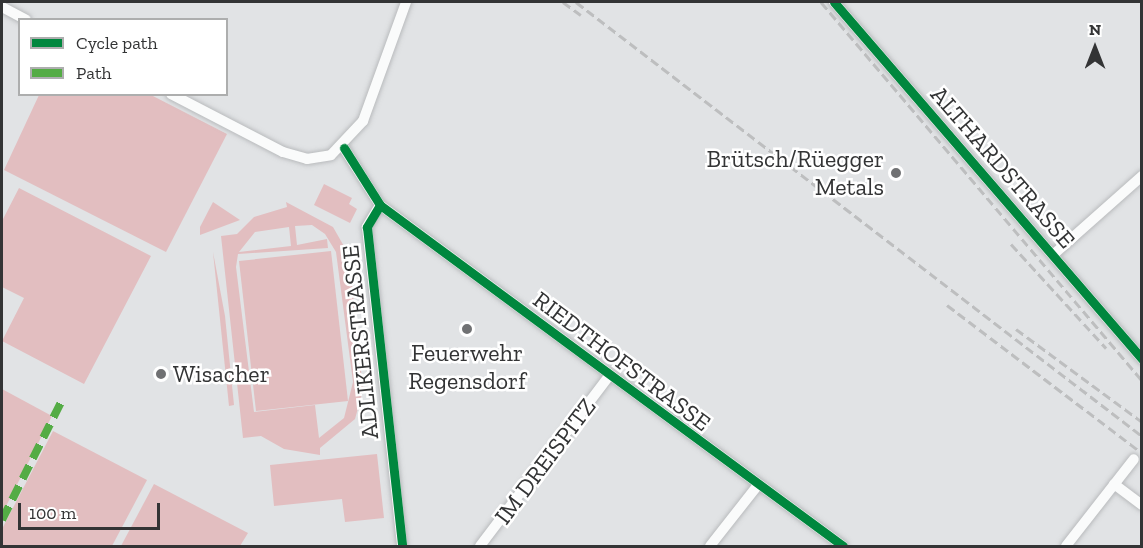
<!DOCTYPE html>
<meta charset="utf-8">
<style>
body{margin:0}
#map{position:relative;width:1143px;height:548px;overflow:hidden;background:#e1e3e5;font-family:"Zilla Slab",serif}
div>[style]{position:absolute}
[style*='--x']{left:calc(var(--x)*1px);top:calc(var(--y)*1px);width:calc(var(--w)*1px);rotate:calc(var(--a)*1deg)}
.green>*{inset:0;background:#e2bec0}
.roads{filter:drop-shadow(0 0 2px #b9bbbd) drop-shadow(0 0 2px #b9bbbd)}
.street>*{height:10px;margin:-5px;padding:0 5px;transform-origin:5px;border-radius:5px;background:#fafbfb}
.rail>*{height:3px;margin-top:-1.5px;transform-origin:0;background:repeating-linear-gradient(90deg,#bdbebf 0 9px,transparent 0 13.5px)}
.quiet>*{height:8px;margin-top:-4px;transform-origin:0;background:repeating-linear-gradient(90deg,#54ac45 0 15px,transparent 0 23px)}
.cycleway>*{height:9px;margin:-4.5px;padding:0 4.5px;transform-origin:4.5px;border-radius:4.5px;background:#00873e}
.dots>*{width:16px;height:16px;translate:-50% -50%;box-sizing:border-box;border:3px solid #fff;border-radius:50%}
span{translate:-50% -50%;white-space:nowrap;text-align:center;line-height:1.15;-webkit-text-stroke:5px #fff;paint-order:stroke}
.poi-label{font-size:24px;color:#333435}
.right{translate:-100% -50%;text-align:right}
.left{translate:0 -50%;text-align:left}
.street-label{font-size:24px;color:#333435}
.frame{position:absolute;inset:0;border:3px solid #333435;pointer-events:none}
.legend{position:absolute;left:18px;top:18px;width:210px;height:78px;box-sizing:border-box;background:#fff;border:2px solid #adaeae;margin:0;padding:8px 10px;list-style:none;font-size:18px;color:#333435}
.legend li{display:flex;align-items:center;gap:12px;height:30px}
.legend b{width:30px;border:2px solid #adaeae}
.north{position:absolute;left:1065px;top:18px;width:60px;height:60px;-webkit-text-stroke:4px #fff;paint-order:stroke;rotate:0deg;font-size:16px;font-weight:700;line-height:24px;text-align:center;color:#333435}
.north::after{content:'';display:block;margin:auto;width:21px;height:27px;background:#333435;clip-path:polygon(50% 0,100% 100%,50% 72%,0 100%)}
.scale{position:absolute;left:18px;top:503px;width:142px;height:27px;box-sizing:border-box;border:3px solid #333435;border-top:0;padding-left:8px;font-size:18px;line-height:21px;white-space:nowrap;color:#333435;-webkit-text-stroke:4px #fff;paint-order:stroke}
</style>
<div id="map">
<div class="green">
<i style="clip-path:polygon(39px 95px,151px 95px,227px 134px,166px 252px,4px 170px)"></i>
<i style="clip-path:polygon(324px 184px,352px 198px,349px 204px,357px 209px,350px 223px,314px 205px)"></i>
<i style="clip-path:polygon(19px 188px,151px 256px,84px 384px,2px 341px,24px 298px,2px 287px,2px 221px)"></i>
<i style="clip-path:polygon(213px 202px,240px 220px,200px 235px,200px 227px)"></i>
<i style="clip-path:polygon(evenodd,286px 202px,333px 227px,349px 255px,363px 390px,355px 419px,320px 448px,320px 455px,284px 449px,261px 436px,243px 438px,221px 236px,237px 234px,254px 217px,287px 207px,286px 202px,312px 225px,325px 234px,336px 252px,353px 382px,344px 418px,319px 438px,315px 405px,254px 412px,236px 267px,238px 254px,328px 248px,327px 239px,297px 245px,295px 226px,312px 225px,286px 202px,289px 227px,291px 246px,239px 252px,255px 232px,289px 227px)"></i>
<i style="clip-path:polygon(331px 251px,348px 401px,256px 411px,239px 261px)"></i>
<i style="clip-path:polygon(213px 252px,225px 316px,234px 405px,229px 406px)"></i>
<i style="clip-path:polygon(2px 389px,52px 416px,2px 514px)"></i>
<i style="clip-path:polygon(53px 431px,147px 480px,112px 546px,2px 546px,2px 529px)"></i>
<i style="clip-path:polygon(377px 454px,384px 518px,345px 522px,342px 499px,274px 506px,270px 465px)"></i>
<i style="clip-path:polygon(154px 484px,248px 533px,240px 546px,121px 546px)"></i>
</div>
<div class="roads">
<div class="street">
<i style="--x:834;--y:2;--w:472;--a:49.2"></i>
<i style="--x:2;--y:7;--w:27;--a:28"></i>
<i style="--x:171;--y:94;--w:126;--a:27.4"></i>
<i style="--x:283;--y:152;--w:25;--a:16"></i>
<i style="--x:307;--y:159;--w:24;--a:-9"></i>
<i style="--x:331;--y:155;--w:47;--a:-46.7"></i>
<i style="--x:363;--y:121;--w:127;--a:-70.1"></i>
<i style="--x:344;--y:148;--w:67;--a:57.7"></i>
<i style="--x:380;--y:205;--w:575;--a:36.37"></i>
<i style="--x:380;--y:205;--w:26;--a:121"></i>
<i style="--x:367;--y:227;--w:321;--a:83.7"></i>
<i style="--x:1054;--y:254;--w:118;--a:-41.6"></i>
<i style="--x:1114;--y:484;--w:35;--a:37"></i>
<i style="--x:480;--y:546;--w:215;--a:-52.8"></i>
<i style="--x:710;--y:546;--w:78;--a:-51.8"></i>
<i style="--x:1066;--y:546;--w:110;--a:-52"></i>
</div>
</div>
<div class="rail">
<i style="--x:563;--y:2;--w:22;--a:36"></i>
<i style="--x:576;--y:2;--w:713;--a:37.48"></i>
<i style="--x:821;--y:2;--w:496;--a:49.7"></i>
<i style="--x:1011;--y:244;--w:141;--a:47.6"></i>
<i style="--x:947;--y:305;--w:245;--a:37.2"></i>
<i style="--x:1016;--y:329;--w:157;--a:36.4"></i>
</div>
<div class="quiet">
<i style="--x:2;--y:520;--w:134;--a:-63.4"></i>
</div>
<div class="cycleway">
<i style="--x:834;--y:2;--w:472;--a:49.2"></i>
<i style="--x:344;--y:148;--w:67;--a:57.7"></i>
<i style="--x:380;--y:205;--w:575;--a:36.37"></i>
<i style="--x:380;--y:205;--w:26;--a:121"></i>
<i style="--x:367;--y:227;--w:321;--a:83.7"></i>
</div>
<div class="dots">
<i style="left:896px;top:173px;background:#707173"></i>
<i style="left:467px;top:329px;background:#707173"></i>
<i style="left:161px;top:374px;background:#707173"></i>
</div>
<div class="poi-label">
<span class="right" style="left:884px;top:173px">Brütsch/Rüegger<br>Metals</span>
<span style="left:467px;top:367px">Feuerwehr<br>Regensdorf</span>
<span class="left" style="left:173px;top:374px">Wisacher</span>
</div>
<div class="street-label">
<span style="left:1003px;top:167px;rotate:49deg">ALTHARDSTRASSE</span>
<span style="left:360px;top:342px;rotate:-96deg">ADLIKERSTRASSE</span>
<span style="left:622px;top:361px;rotate:37deg">RIEDTHOFSTRASSE</span>
<span style="left:545px;top:461px;rotate:-53deg">IM DREISPITZ</span>
</div>
<div class="frame"></div>
<ul class="legend">
<li><b style="height:8px;background:#00873e"></b>Cycle path</li>
<li><b style="height:8px;background:#54ac45"></b>Path</li>
</ul>
<div class="north">N</div>
<div class="scale">100 m</div>
</div>
